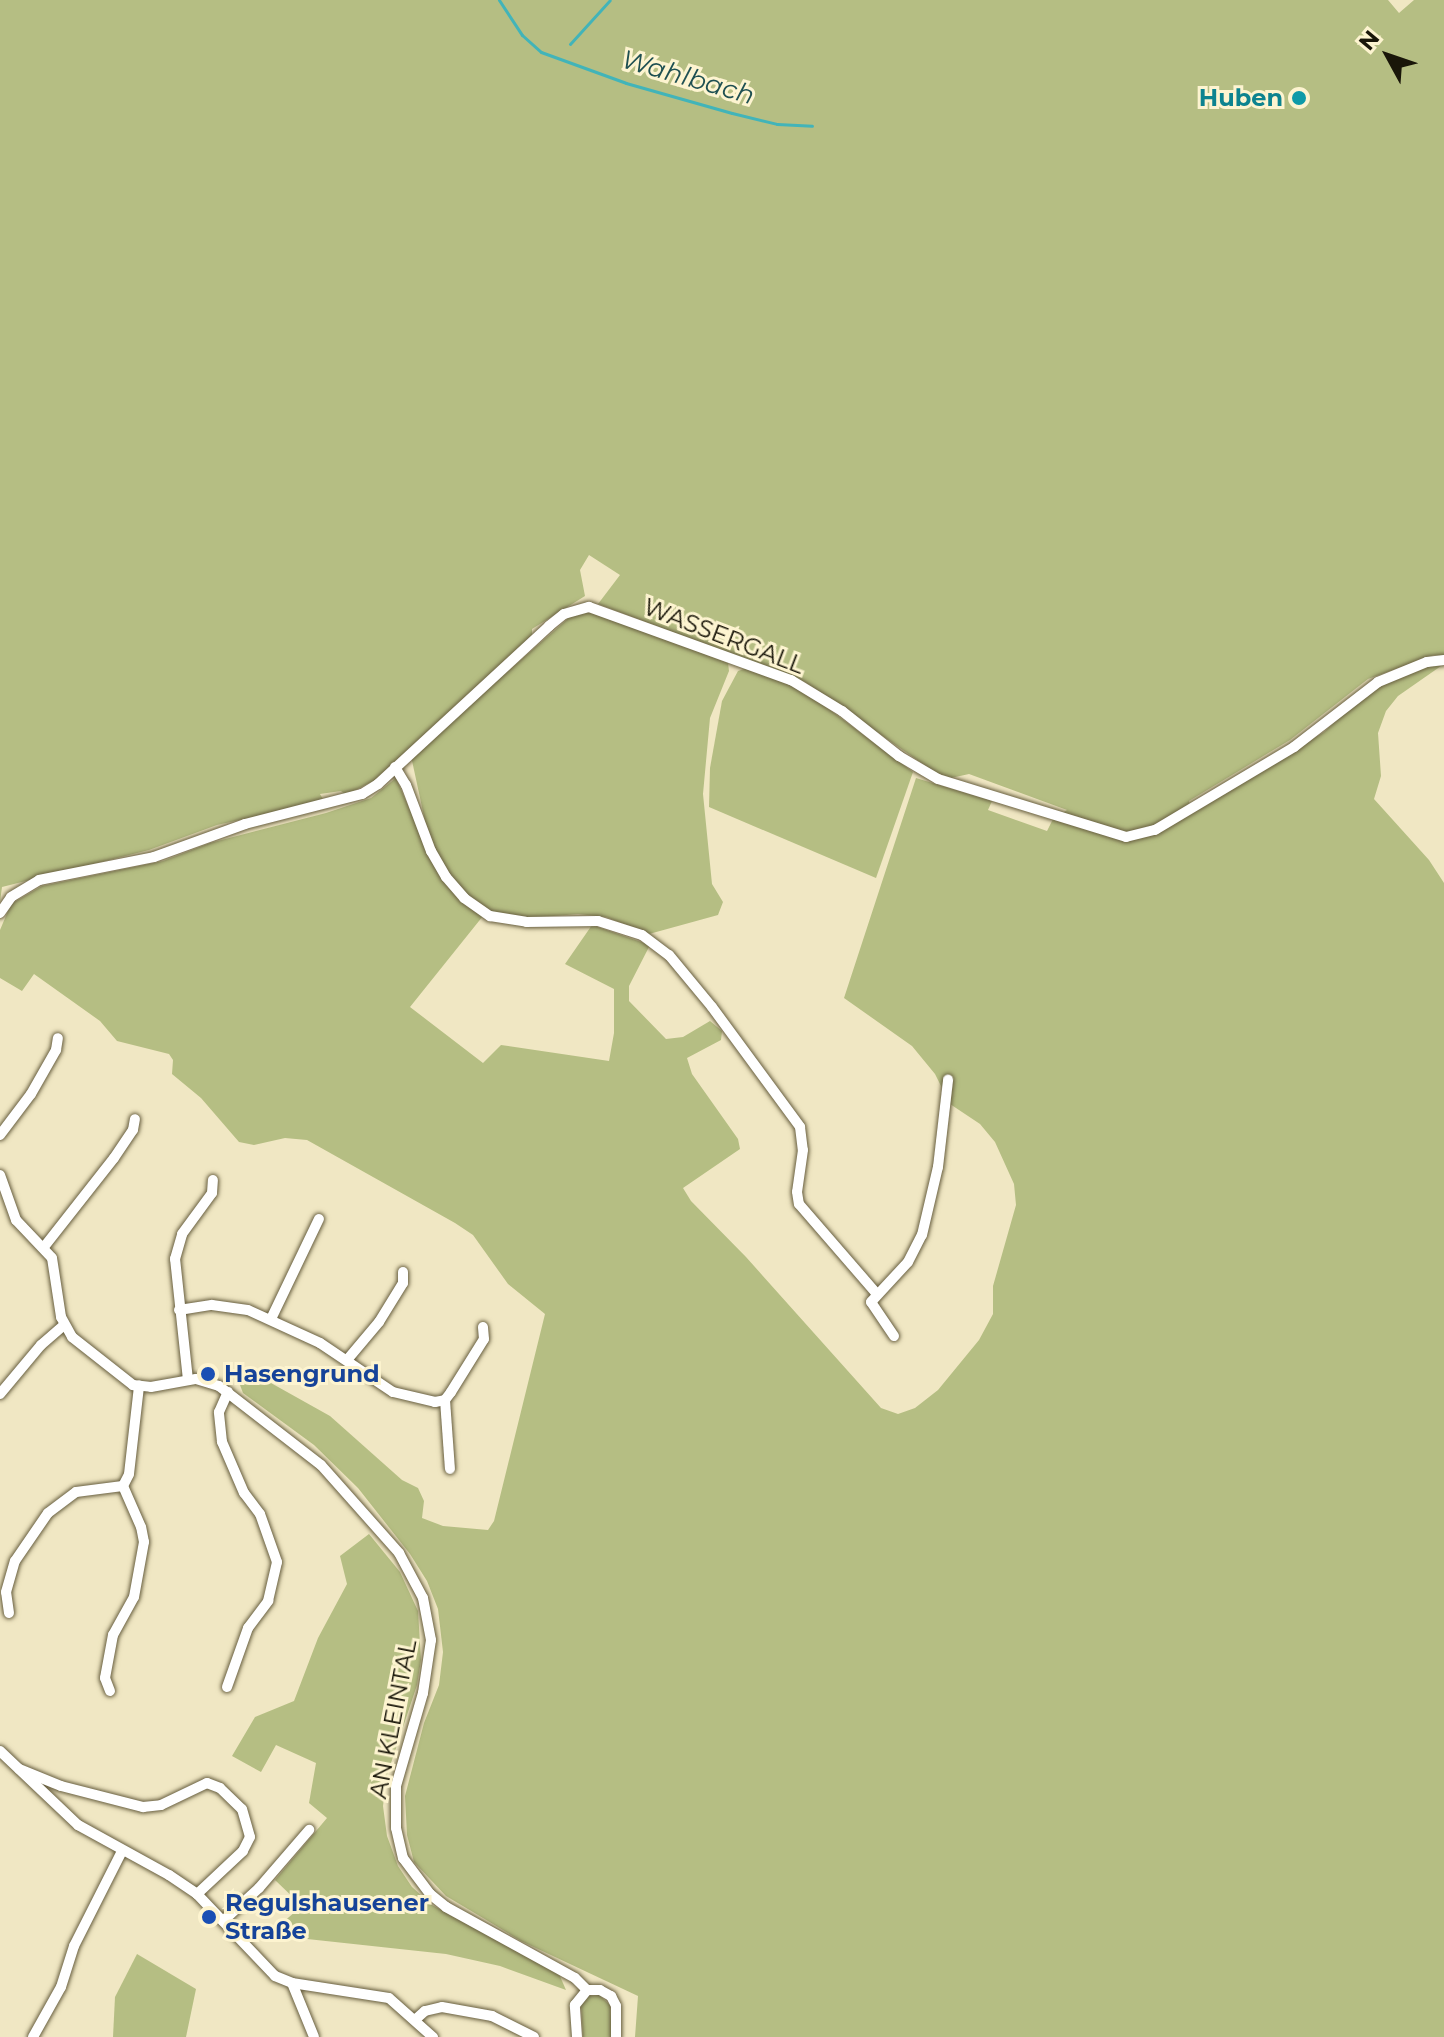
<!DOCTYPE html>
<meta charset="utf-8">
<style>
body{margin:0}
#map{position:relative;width:1444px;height:2037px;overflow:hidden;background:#f0e7c3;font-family:Montserrat,sans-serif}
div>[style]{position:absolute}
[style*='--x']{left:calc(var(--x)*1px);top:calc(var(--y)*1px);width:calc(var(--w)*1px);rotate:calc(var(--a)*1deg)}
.green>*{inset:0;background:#b5be83}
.stream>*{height:3px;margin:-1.5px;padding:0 1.5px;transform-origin:1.5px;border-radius:1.5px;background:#42b4b9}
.roads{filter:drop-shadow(0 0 2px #675e3f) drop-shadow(0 0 2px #675e3f)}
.minor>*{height:10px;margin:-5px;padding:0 5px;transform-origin:5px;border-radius:5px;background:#fff}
.dots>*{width:22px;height:22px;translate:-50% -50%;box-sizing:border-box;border:4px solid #fdf4d0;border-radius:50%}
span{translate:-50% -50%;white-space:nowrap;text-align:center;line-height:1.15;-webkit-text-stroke:6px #fdf4d0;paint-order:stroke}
.culture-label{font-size:24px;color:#0d838f;font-weight:700}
.right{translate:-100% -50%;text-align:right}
.street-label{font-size:24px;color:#191609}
.transit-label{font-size:24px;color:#164399;font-weight:700}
.left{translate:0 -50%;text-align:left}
.water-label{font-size:26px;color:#1f5052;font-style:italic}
.north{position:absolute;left:1348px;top:16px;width:80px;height:80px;-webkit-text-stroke:6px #fdf4d0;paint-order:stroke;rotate:310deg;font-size:22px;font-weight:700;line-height:32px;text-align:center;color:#191609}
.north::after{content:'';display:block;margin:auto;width:28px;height:36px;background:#191609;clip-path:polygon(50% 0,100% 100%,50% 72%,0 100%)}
</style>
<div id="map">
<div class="green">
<i style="clip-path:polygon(0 0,1388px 0,1399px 13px,1414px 0,1444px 0,1444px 656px,1434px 655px,1368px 679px,1290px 740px,1189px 801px,1192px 813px,1324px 732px,1356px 702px,1396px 677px,1435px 664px,1441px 666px,1398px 696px,1386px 711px,1378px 733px,1381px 776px,1374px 799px,1429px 860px,1444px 883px,1444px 2037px,635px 2037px,638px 1996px,521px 1941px,483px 1918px,446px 1896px,414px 1862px,407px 1835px,405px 1796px,424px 1723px,439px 1685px,443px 1652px,438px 1609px,427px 1581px,410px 1554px,358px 1488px,314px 1445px,243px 1393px,237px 1377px,246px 1369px,330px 1416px,402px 1480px,418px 1488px,424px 1501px,422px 1518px,443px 1526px,488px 1530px,494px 1521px,545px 1314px,508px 1284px,473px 1235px,455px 1223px,307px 1140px,285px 1138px,254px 1145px,239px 1142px,201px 1098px,172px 1074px,173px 1060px,169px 1054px,117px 1041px,100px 1021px,34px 974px,22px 991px,0 978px,0 930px,11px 904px,42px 886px,163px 861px,210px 843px,326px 813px,371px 798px,396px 778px,423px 840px,483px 916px,410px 1007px,483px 1063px,501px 1045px,609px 1061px,614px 1033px,614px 989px,565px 964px,592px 925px,650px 945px,629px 986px,629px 1001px,666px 1039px,683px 1037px,710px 1021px,722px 1031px,721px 1040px,687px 1058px,692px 1074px,738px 1139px,740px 1149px,683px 1188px,691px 1201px,746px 1257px,881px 1408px,898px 1414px,915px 1408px,938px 1390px,979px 1340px,993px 1314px,993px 1286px,1016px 1205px,1014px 1184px,995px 1142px,980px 1124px,950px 1104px,935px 1074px,912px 1046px,844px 998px,916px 778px,992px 801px,988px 810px,1047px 831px,1053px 819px,1067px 810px,969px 774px,951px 778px,936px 773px,805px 682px,598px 604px,620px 575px,589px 555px,580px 570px,585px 596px,532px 629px,532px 635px,375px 780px,346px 795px,341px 791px,320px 794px,324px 801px,217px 825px,149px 850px,2px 887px,0 902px)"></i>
<i style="clip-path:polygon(592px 611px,728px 663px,729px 671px,710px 718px,703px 794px,712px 884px,723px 902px,718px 915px,649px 934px,606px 917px,578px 914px,529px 918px,492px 912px,463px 892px,440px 861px,425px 821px,411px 756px,571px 616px)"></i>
<i style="clip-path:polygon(747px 668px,802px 689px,913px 772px,876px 878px,709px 807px,710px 768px,722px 701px,738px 671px)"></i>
<i style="clip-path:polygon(369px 1534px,400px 1572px,418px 1611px,421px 1660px,417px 1685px,387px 1775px,383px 1806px,387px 1836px,398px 1866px,412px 1887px,432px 1905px,559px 1974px,566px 1990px,500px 1966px,446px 1954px,298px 1938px,282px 1923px,302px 1906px,275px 1880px,327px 1818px,309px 1803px,316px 1763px,276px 1745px,261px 1772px,232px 1756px,255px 1717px,294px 1701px,318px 1638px,347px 1584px,340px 1556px)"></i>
<i style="clip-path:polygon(137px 1954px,196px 1989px,186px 2037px,113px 2037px,115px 1997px)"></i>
<i style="clip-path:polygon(599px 1995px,610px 2005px,612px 2037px,583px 2037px,581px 2005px,588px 1996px)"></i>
</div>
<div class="stream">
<i style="--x:499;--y:0;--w:42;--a:56.7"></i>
<i style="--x:522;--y:35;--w:25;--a:42"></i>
<i style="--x:541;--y:52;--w:90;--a:20"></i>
<i style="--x:626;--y:83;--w:110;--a:15.8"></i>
<i style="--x:732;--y:113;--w:46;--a:13.7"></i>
<i style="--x:777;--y:124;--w:35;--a:3"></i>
<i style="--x:570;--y:44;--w:59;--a:-47.7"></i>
</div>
<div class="roads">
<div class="minor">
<i style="--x:395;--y:767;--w:21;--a:59"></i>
<i style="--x:406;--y:785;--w:71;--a:69.3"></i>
<i style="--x:431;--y:851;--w:30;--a:60"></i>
<i style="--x:446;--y:877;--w:28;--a:49"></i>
<i style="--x:464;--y:898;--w:32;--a:35"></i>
<i style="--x:490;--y:916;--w:36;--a:9"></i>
<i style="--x:526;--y:922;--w:72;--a:-0.8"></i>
<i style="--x:598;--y:921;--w:46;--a:17.7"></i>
<i style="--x:642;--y:935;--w:34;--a:37"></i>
<i style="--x:669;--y:955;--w:67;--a:50.4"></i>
<i style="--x:712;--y:1007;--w:149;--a:53.7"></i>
<i style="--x:800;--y:1127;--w:23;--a:83"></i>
<i style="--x:803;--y:1150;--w:42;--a:98.1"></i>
<i style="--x:797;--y:1192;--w:12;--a:81"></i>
<i style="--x:799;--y:1204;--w:119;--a:49.1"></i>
<i style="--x:0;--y:913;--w:19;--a:-55"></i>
<i style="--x:11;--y:897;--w:33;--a:-31"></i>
<i style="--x:39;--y:880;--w:117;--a:-11.3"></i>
<i style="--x:154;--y:857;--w:97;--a:-19.9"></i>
<i style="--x:245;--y:824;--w:121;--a:-14.4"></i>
<i style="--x:362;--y:794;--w:19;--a:-32"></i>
<i style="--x:378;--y:784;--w:233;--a:-42.7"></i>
<i style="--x:549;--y:626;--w:19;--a:-39"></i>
<i style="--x:564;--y:614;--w:26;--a:-16"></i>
<i style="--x:589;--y:607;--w:215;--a:19.9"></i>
<i style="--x:791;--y:680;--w:60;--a:31.3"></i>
<i style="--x:842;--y:711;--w:73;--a:38.3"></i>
<i style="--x:899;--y:756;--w:45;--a:30.5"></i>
<i style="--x:938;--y:779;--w:197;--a:17.1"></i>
<i style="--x:1126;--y:837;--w:30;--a:-14"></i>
<i style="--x:1155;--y:830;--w:162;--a:-30.8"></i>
<i style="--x:1294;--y:747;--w:106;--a:-37.7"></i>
<i style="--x:1378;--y:682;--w:53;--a:-22.2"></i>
<i style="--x:1427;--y:662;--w:17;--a:-7"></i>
<i style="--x:0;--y:1135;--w:51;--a:-52.9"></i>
<i style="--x:31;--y:1094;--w:51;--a:-60.4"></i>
<i style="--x:56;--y:1050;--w:12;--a:-81"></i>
<i style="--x:0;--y:1175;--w:48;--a:70.4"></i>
<i style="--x:16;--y:1220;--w:52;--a:46.5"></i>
<i style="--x:52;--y:1258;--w:60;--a:81.3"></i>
<i style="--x:61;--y:1317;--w:23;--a:61"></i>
<i style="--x:72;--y:1337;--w:78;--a:38.2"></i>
<i style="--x:133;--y:1385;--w:18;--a:6"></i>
<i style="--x:151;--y:1387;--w:46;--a:-10.1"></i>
<i style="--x:196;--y:1379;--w:24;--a:17"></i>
<i style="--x:219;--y:1386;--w:129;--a:37.8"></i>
<i style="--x:321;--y:1465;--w:118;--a:48.4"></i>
<i style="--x:399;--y:1553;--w:51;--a:61.9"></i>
<i style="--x:423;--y:1598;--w:43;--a:79.2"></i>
<i style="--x:431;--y:1640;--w:54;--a:98.6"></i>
<i style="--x:423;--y:1693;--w:97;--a:106.2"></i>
<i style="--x:396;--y:1786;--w:42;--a:90"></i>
<i style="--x:396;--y:1828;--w:31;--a:77"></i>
<i style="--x:403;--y:1858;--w:45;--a:53.1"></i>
<i style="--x:430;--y:1894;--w:21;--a:39"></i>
<i style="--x:446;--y:1907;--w:147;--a:28.8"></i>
<i style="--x:575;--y:1978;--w:17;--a:45"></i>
<i style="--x:44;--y:1247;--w:113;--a:-51.8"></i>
<i style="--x:114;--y:1158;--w:34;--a:-56"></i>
<i style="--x:133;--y:1130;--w:11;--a:-80"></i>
<i style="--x:179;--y:1310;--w:33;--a:-9"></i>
<i style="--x:212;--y:1305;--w:36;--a:8"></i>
<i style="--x:248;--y:1310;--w:79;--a:24.6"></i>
<i style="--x:320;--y:1343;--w:88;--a:33.9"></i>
<i style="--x:393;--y:1392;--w:43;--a:13.4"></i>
<i style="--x:435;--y:1402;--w:10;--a:-11"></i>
<i style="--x:445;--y:1400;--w:10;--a:-53"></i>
<i style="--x:451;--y:1392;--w:62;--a:-58.1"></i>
<i style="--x:484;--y:1339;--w:12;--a:-95"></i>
<i style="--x:271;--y:1319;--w:111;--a:-64.4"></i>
<i style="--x:894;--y:1336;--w:41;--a:-124.1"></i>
<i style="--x:871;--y:1302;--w:54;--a:-47.2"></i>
<i style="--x:908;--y:1262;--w:30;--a:-63"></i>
<i style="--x:922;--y:1235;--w:70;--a:-76.8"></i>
<i style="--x:938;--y:1167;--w:88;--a:-83.4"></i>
<i style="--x:347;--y:1360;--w:50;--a:-49.9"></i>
<i style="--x:379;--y:1322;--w:46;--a:-58.4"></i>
<i style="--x:403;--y:1283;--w:11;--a:-90"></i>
<i style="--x:188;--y:1380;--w:122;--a:-96.1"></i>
<i style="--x:175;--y:1259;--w:26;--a:-74"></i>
<i style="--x:182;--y:1234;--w:51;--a:-53.8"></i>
<i style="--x:212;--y:1193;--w:13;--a:-86"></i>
<i style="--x:0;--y:1394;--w:64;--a:-50.1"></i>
<i style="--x:41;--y:1345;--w:29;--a:-41"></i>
<i style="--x:445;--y:1400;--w:69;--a:85.9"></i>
<i style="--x:123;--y:1486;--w:13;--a:-63"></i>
<i style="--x:129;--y:1474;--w:89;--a:-83.5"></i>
<i style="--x:9;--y:1613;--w:21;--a:-98"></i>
<i style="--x:6;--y:1592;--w:32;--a:-74"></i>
<i style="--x:15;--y:1561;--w:58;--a:-55.5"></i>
<i style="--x:48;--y:1513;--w:35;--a:-37"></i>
<i style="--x:76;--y:1492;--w:47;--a:-7.3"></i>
<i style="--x:227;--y:1687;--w:63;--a:-70.4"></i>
<i style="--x:248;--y:1628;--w:34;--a:-53"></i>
<i style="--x:268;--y:1601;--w:40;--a:-77"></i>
<i style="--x:277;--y:1562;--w:51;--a:-109.5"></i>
<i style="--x:260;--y:1514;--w:26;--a:-127"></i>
<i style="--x:244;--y:1493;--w:56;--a:-113.3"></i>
<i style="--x:222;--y:1442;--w:30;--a:-96"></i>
<i style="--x:219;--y:1412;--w:22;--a:-66"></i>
<i style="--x:110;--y:1691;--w:14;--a:-111"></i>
<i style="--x:105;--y:1678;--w:44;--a:-79.5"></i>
<i style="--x:113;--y:1635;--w:43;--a:-61.1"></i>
<i style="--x:134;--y:1597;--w:56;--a:-79.7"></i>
<i style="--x:144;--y:1542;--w:15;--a:-101"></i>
<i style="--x:141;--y:1527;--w:45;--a:-113.7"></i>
<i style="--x:0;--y:1751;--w:108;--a:43.5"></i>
<i style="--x:78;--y:1825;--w:104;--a:28.8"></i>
<i style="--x:169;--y:1875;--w:34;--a:34"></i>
<i style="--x:197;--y:1894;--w:113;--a:46.4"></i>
<i style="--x:275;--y:1976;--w:18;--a:22"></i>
<i style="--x:292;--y:1983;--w:98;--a:8.8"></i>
<i style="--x:389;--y:1998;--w:59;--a:41.6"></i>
<i style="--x:19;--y:1769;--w:45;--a:22"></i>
<i style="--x:61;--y:1786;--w:85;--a:14.4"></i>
<i style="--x:143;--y:1807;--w:18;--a:-6"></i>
<i style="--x:161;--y:1805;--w:51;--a:-25.6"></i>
<i style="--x:207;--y:1783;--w:14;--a:21"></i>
<i style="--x:220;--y:1788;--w:30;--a:44"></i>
<i style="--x:242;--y:1809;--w:29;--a:74"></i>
<i style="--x:250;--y:1837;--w:16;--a:117"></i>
<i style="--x:243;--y:1851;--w:63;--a:136.9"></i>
<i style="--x:223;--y:1921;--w:49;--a:-42.5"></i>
<i style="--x:259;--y:1888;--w:77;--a:-49.2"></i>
<i style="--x:292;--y:1983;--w:58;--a:67.8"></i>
<i style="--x:587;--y:1990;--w:13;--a:0"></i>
<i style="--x:600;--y:1990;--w:13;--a:29"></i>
<i style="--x:611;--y:1996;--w:11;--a:63"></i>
<i style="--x:616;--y:2006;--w:31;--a:90"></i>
<i style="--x:416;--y:2019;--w:12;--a:-42"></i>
<i style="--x:425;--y:2011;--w:17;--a:-13"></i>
<i style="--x:442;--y:2007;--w:51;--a:10.2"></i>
<i style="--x:492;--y:2016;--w:47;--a:26.6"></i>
<i style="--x:33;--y:2037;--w:57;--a:-60.8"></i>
<i style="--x:61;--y:1987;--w:43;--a:-72.4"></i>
<i style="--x:74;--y:1946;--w:106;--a:-63.2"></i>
<i style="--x:577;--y:2037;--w:32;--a:-94"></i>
<i style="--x:575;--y:2005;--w:19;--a:-51"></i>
</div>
</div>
<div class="dots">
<i style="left:1299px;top:98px;background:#0f9aa8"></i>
<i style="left:208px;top:1374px;background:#1a4fb4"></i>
<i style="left:209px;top:1917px;background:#1a4fb4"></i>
</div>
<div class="culture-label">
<span class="right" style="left:1283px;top:98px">Huben</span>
</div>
<div class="street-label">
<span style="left:724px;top:636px;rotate:21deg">WASSERGALL</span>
<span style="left:393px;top:1719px;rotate:-79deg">AN KLEINTAL</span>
</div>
<div class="transit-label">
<span class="left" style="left:224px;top:1374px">Hasengrund</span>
<span class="left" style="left:225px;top:1917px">Regulshausener<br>Straße</span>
</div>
<div class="water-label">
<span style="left:688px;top:78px;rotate:16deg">Wahlbach</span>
</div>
<div class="north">N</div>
</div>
